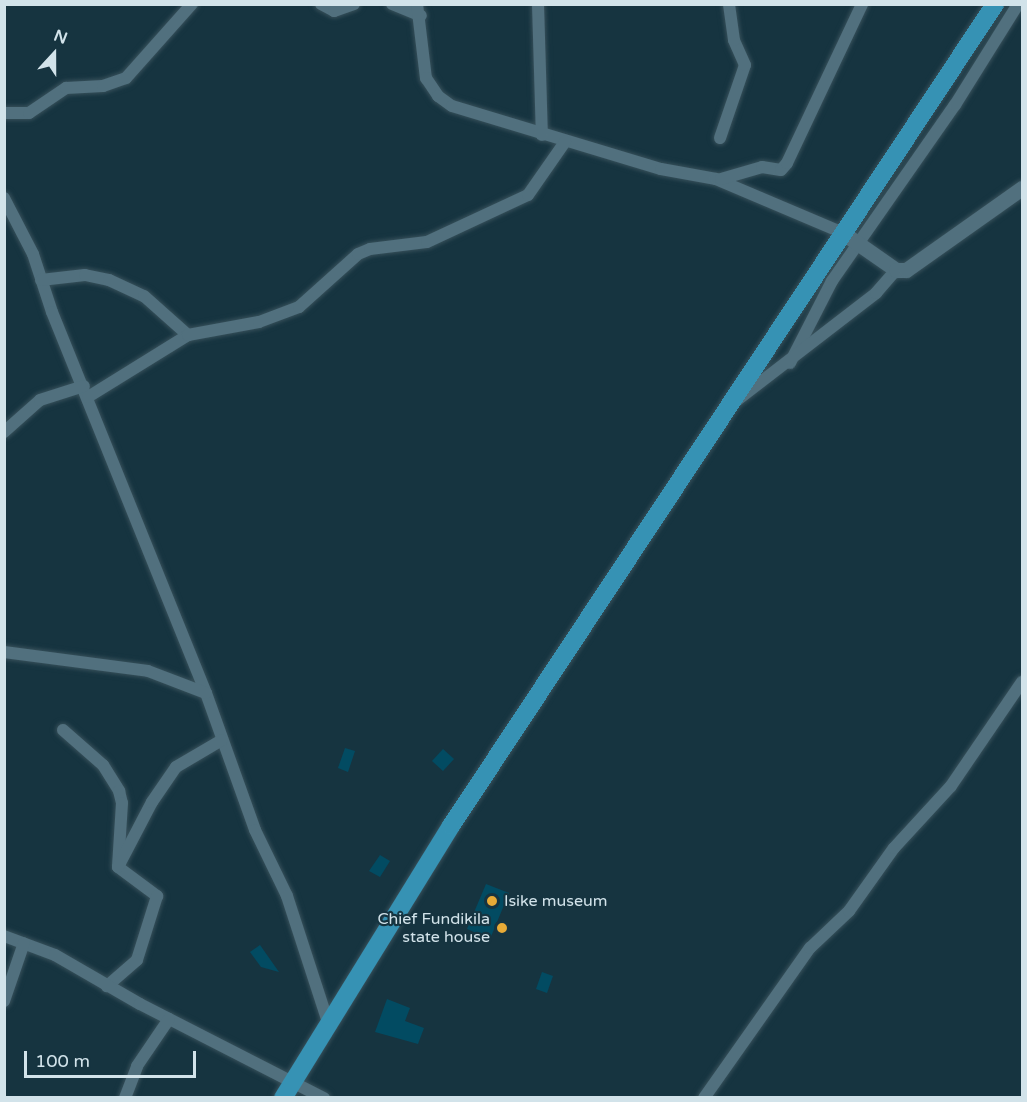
<!DOCTYPE html>
<style>
body{margin:0}
#map{position:relative;width:1027px;height:1102px;overflow:hidden;background:#163440;font-family:"Varela Round",sans-serif}
div>[style]{position:absolute}
[style*='--x']{left:calc(var(--x)*1px);top:calc(var(--y)*1px);width:calc(var(--w)*1px);rotate:calc(var(--a)*1deg)}
.building>*{inset:0;background:#024b62}
.roads{filter:drop-shadow(0 0 2px #37505a) drop-shadow(0 0 2px #37505a)}
.minor>*{height:12px;margin:-6px;padding:0 6px;transform-origin:6px;border-radius:6px;background:#51707e}
.tertiary>*{height:15px;margin:-7.5px;padding:0 7.5px;transform-origin:7.5px;border-radius:7.5px;background:#51707e}
.trunk>*{height:18px;margin:-9px;padding:0 9px;transform-origin:9px;border-radius:9px;background:#3692b4}
.dots>*{width:16px;height:16px;translate:-50% -50%;box-sizing:border-box;border:3px solid #163440;border-radius:50%}
span{translate:-50% -50%;white-space:nowrap;text-align:center;line-height:1.15;-webkit-text-stroke:4.5px #163440;paint-order:stroke}
.poi-label{font-size:16px;color:#d2e3ea}
.left{translate:0 -50%;text-align:left}
.right{translate:-100% -50%;text-align:right}
.frame{position:absolute;inset:0;border:6px solid #d2e3ea;pointer-events:none}
.north{position:absolute;left:24px;top:24px;width:60px;height:60px;-webkit-text-stroke:4px #163440;paint-order:stroke;rotate:21deg;font-size:16px;font-weight:700;line-height:24px;text-align:center;color:#d2e3ea}
.north::after{content:'';display:block;margin:auto;width:21px;height:27px;background:#d2e3ea;clip-path:polygon(50% 0,100% 100%,50% 72%,0 100%)}
.scale{position:absolute;left:24px;top:1051px;width:172px;height:27px;box-sizing:border-box;border:3px solid #d2e3ea;border-top:0;padding-left:8px;font-size:18px;line-height:21px;white-space:nowrap;color:#d2e3ea;-webkit-text-stroke:4px #163440;paint-order:stroke}
</style>
<div id="map">
<div class="building">
<i style="clip-path:polygon(345px 748px,355px 751px,348px 772px,338px 768px)"></i>
<i style="clip-path:polygon(443px 749px,454px 759px,443px 771px,432px 761px)"></i>
<i style="clip-path:polygon(380px 855px,390px 861px,380px 877px,369px 871px)"></i>
<i style="clip-path:polygon(486px 884px,509px 893px,490px 939px,467px 929px)"></i>
<i style="clip-path:polygon(260px 945px,279px 972px,261px 967px,250px 952px)"></i>
<i style="clip-path:polygon(542px 972px,553px 976px,547px 993px,536px 989px)"></i>
<i style="clip-path:polygon(387px 999px,410px 1008px,405px 1021px,424px 1028px,418px 1044px,375px 1032px)"></i>
</div>
<div class="roads">
<div class="minor">
<i style="--x:321;--y:4;--w:15;--a:28"></i>
<i style="--x:334;--y:11;--w:21;--a:-19"></i>
<i style="--x:392;--y:4;--w:31;--a:22"></i>
<i style="--x:417;--y:4;--w:75;--a:83.1"></i>
<i style="--x:426;--y:78;--w:22;--a:56"></i>
<i style="--x:438;--y:96;--w:17;--a:36"></i>
<i style="--x:452;--y:106;--w:218;--a:16.8"></i>
<i style="--x:661;--y:169;--w:56;--a:10.3"></i>
<i style="--x:716;--y:179;--w:138;--a:23"></i>
<i style="--x:538;--y:4;--w:131;--a:88.3"></i>
<i style="--x:4;--y:113;--w:25;--a:0"></i>
<i style="--x:29;--y:113;--w:45;--a:-34"></i>
<i style="--x:66;--y:88;--w:37;--a:-3"></i>
<i style="--x:103;--y:86;--w:24;--a:-19"></i>
<i style="--x:126;--y:78;--w:99;--a:-48.3"></i>
<i style="--x:720;--y:138;--w:77;--a:-71.1"></i>
<i style="--x:745;--y:65;--w:27;--a:-114"></i>
<i style="--x:734;--y:40;--w:36;--a:-98"></i>
<i style="--x:721;--y:179;--w:43;--a:-16.3"></i>
<i style="--x:762;--y:167;--w:19;--a:9"></i>
<i style="--x:781;--y:170;--w:9;--a:-49"></i>
<i style="--x:787;--y:163;--w:176;--a:-64.7"></i>
<i style="--x:4;--y:198;--w:63;--a:62.6"></i>
<i style="--x:33;--y:254;--w:61;--a:71.9"></i>
<i style="--x:52;--y:312;--w:411;--a:68"></i>
<i style="--x:206;--y:693;--w:145;--a:70.3"></i>
<i style="--x:255;--y:830;--w:73;--a:64.1"></i>
<i style="--x:287;--y:896;--w:133;--a:72"></i>
<i style="--x:41;--y:280;--w:44;--a:-6.5"></i>
<i style="--x:85;--y:275;--w:25;--a:12"></i>
<i style="--x:109;--y:280;--w:38;--a:25"></i>
<i style="--x:144;--y:296;--w:59;--a:41.6"></i>
<i style="--x:790;--y:363;--w:92;--a:-62.9"></i>
<i style="--x:832;--y:281;--w:215;--a:-55.1"></i>
<i style="--x:955;--y:105;--w:119;--a:-58"></i>
<i style="--x:88;--y:397;--w:118;--a:-31.8"></i>
<i style="--x:188;--y:335;--w:72;--a:-10.4"></i>
<i style="--x:259;--y:322;--w:43;--a:-20.6"></i>
<i style="--x:299;--y:307;--w:79;--a:-41.9"></i>
<i style="--x:358;--y:254;--w:13;--a:-23"></i>
<i style="--x:370;--y:249;--w:57;--a:-7"></i>
<i style="--x:427;--y:242;--w:111;--a:-25"></i>
<i style="--x:528;--y:195;--w:65;--a:-55.1"></i>
<i style="--x:736;--y:401;--w:177;--a:-37.6"></i>
<i style="--x:876;--y:293;--w:30;--a:-49"></i>
<i style="--x:4;--y:432;--w:48;--a:-41.6"></i>
<i style="--x:40;--y:400;--w:46;--a:-17.7"></i>
<i style="--x:4;--y:652;--w:145;--a:7.5"></i>
<i style="--x:148;--y:671;--w:62;--a:20.8"></i>
<i style="--x:63;--y:730;--w:53;--a:41.2"></i>
<i style="--x:103;--y:765;--w:31;--a:58"></i>
<i style="--x:119;--y:791;--w:12;--a:76"></i>
<i style="--x:122;--y:803;--w:64;--a:93.6"></i>
<i style="--x:118;--y:867;--w:49;--a:36.6"></i>
<i style="--x:157;--y:896;--w:67;--a:107.4"></i>
<i style="--x:137;--y:960;--w:40;--a:139"></i>
<i style="--x:118;--y:867;--w:73;--a:-62.4"></i>
<i style="--x:152;--y:802;--w:42;--a:-55.6"></i>
<i style="--x:176;--y:767;--w:53;--a:-30.4"></i>
<i style="--x:4;--y:936;--w:54;--a:20.4"></i>
<i style="--x:55;--y:955;--w:98;--a:30"></i>
<i style="--x:140;--y:1004;--w:207;--a:27.1"></i>
<i style="--x:4;--y:1001;--w:61;--a:-71"></i>
<i style="--x:125;--y:1098;--w:34;--a:-69"></i>
<i style="--x:137;--y:1066;--w:57;--a:-55.8"></i>
<i style="--x:704;--y:1098;--w:184;--a:-54.8"></i>
<i style="--x:810;--y:948;--w:54;--a:-43.5"></i>
<i style="--x:849;--y:911;--w:77;--a:-54.5"></i>
<i style="--x:894;--y:848;--w:84;--a:-47.4"></i>
<i style="--x:951;--y:786;--w:126;--a:-55.7"></i>
</div>
<div class="tertiary">
<i style="--x:843;--y:233;--w:65;--a:34.9"></i>
<i style="--x:896;--y:270;--w:10;--a:0"></i>
<i style="--x:906;--y:270;--w:142;--a:-35.3"></i>
</div>
<div class="trunk">
<i style="--x:283;--y:1098;--w:320;--a:-58.3"></i>
<i style="--x:451;--y:826;--w:986;--a:-56.5"></i>
</div>
</div>
<div class="dots">
<i style="left:492px;top:901px;background:#e8ab37"></i>
<i style="left:502px;top:928px;background:#e8ab37"></i>
</div>
<div class="poi-label">
<span class="left" style="left:504px;top:901px">Isike museum</span>
<span class="right" style="left:490px;top:928px">Chief Fundikila<br>state house</span>
</div>
<div class="frame"></div>
<div class="north">N</div>
<div class="scale">100 m</div>
</div>
